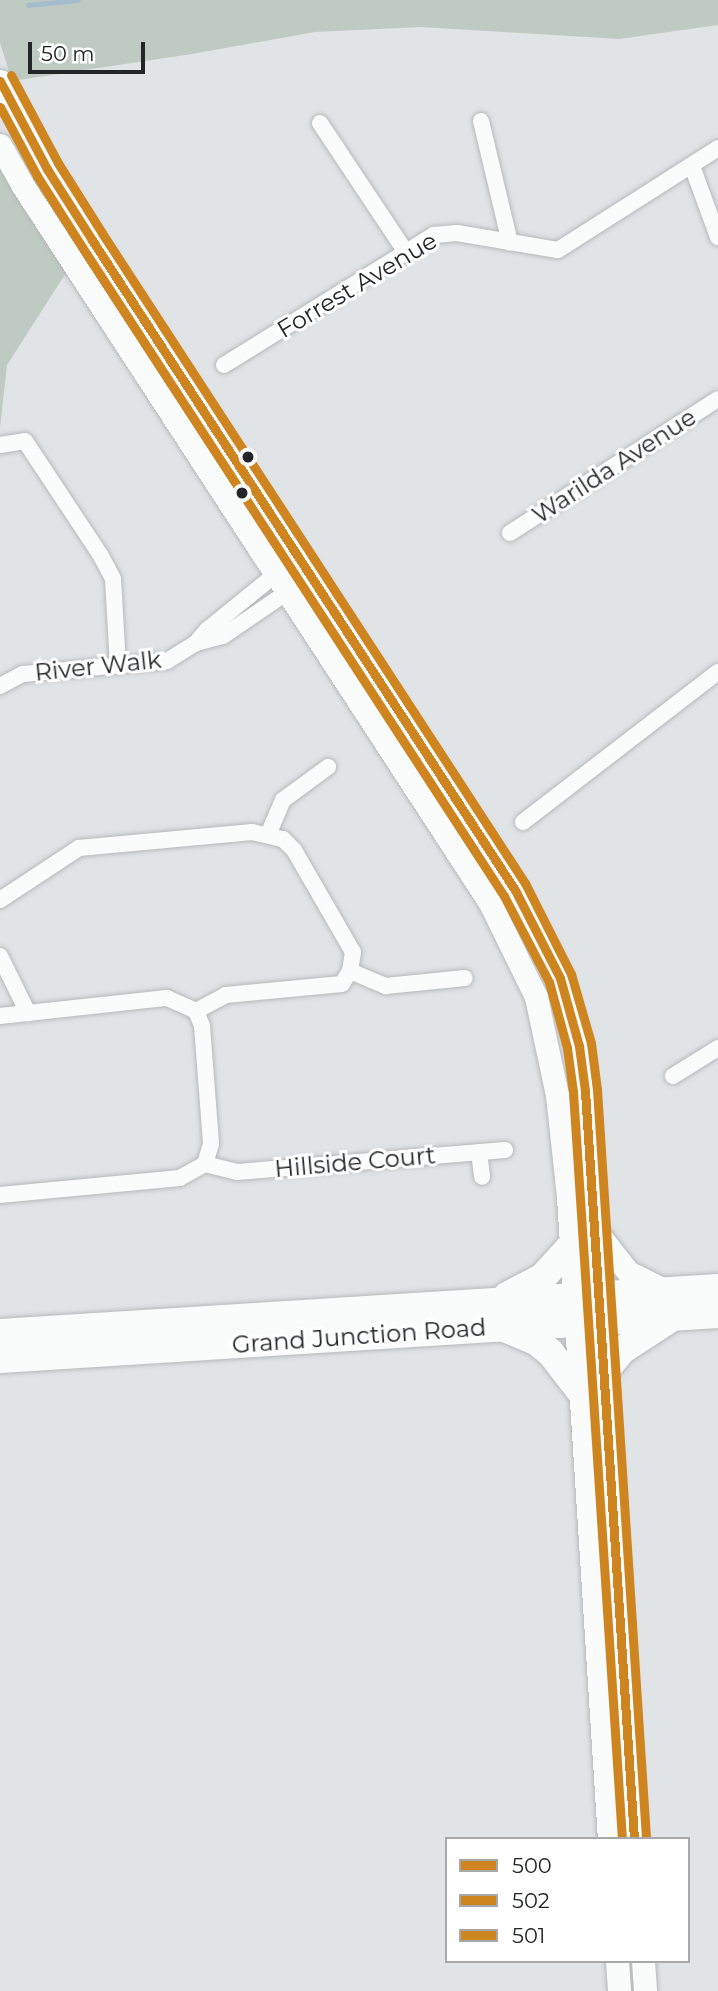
<!DOCTYPE html>
<style>
body{margin:0}
#map{position:relative;width:718px;height:1991px;overflow:hidden;background:#e1e4e7;font-family:Montserrat,sans-serif}
div>[style]{position:absolute}
[style*='--x']{left:calc(var(--x)*1px);top:calc(var(--y)*1px);width:calc(var(--w)*1px);rotate:calc(var(--a)*1deg)}
.green>*{inset:0;background:#bfcbc2}
.stream>*{height:4.5px;margin:-2.25px;padding:0 2.25px;transform-origin:2.25px;border-radius:2.25px;background:#a4bccc}
.roads{filter:drop-shadow(0 0 2px #b6b9ba) drop-shadow(0 0 2px #b6b9ba)}
.street>*{height:16px;margin:-8px;padding:0 8px;transform-origin:8px;border-radius:8px;background:#fafbfb}
.secondary>*{height:23px;margin:-11.5px;padding:0 11.5px;transform-origin:11.5px;border-radius:11.5px;background:#fafbfb}
.highway>*{height:28px;margin:-14px;padding:0 14px;transform-origin:14px;border-radius:14px;background:#fafbfb}
.bus-1>*{height:9px;margin:-4.5px;padding:0 4.5px;transform-origin:4.5px;border-radius:4.5px;background:#ce8520}
.bus-2>*{height:9px;margin:-4.5px;padding:0 4.5px;transform-origin:4.5px;border-radius:4.5px;background:#ce8520}
.bus-3>*{height:9px;margin:-4.5px;padding:0 4.5px;transform-origin:4.5px;border-radius:4.5px;background:#ce8520}
.dots>*{width:19px;height:19px;translate:-50% -50%;box-sizing:border-box;border:4px solid #fff;border-radius:50%}
span{translate:-50% -50%;white-space:nowrap;text-align:center;line-height:1.15;-webkit-text-stroke:6px #fff;paint-order:stroke}
.street-label{font-size:24px;color:#232527}
.legend{position:absolute;left:445px;top:1837px;width:245px;height:126px;box-sizing:border-box;background:#fff;border:2px solid #a7a8a9;margin:0;padding:9px 12px;list-style:none;font-size:21px;color:#232527}
.legend li{display:flex;align-items:center;gap:14px;height:35px}
.legend b{width:35px;border:2px solid #a7a8a9}
.scale{position:absolute;left:28px;top:42px;width:117px;height:32px;box-sizing:border-box;border:4px solid #232527;border-top:0;padding-left:9px;font-size:21px;line-height:24px;white-space:nowrap;color:#232527;-webkit-text-stroke:5px #fff;paint-order:stroke}
</style>
<div id="map">
<div class="green">
<i style="clip-path:polygon(0 0,718px 0,718px 25px,619px 39px,421px 27px,315px 32px,192px 54px,12px 81px,0 43px)"></i>
<i style="clip-path:polygon(0 144px,73px 262px,7px 365px,0 428px)"></i>
</div>
<div class="stream">
<i style="--x:28;--y:5;--w:50;--a:-5.7"></i>
</div>
<div class="roads">
<div class="street">
<i style="--x:481;--y:121;--w:125;--a:76.6"></i>
<i style="--x:320;--y:123;--w:154;--a:56.4"></i>
<i style="--x:692;--y:166;--w:76;--a:69.9"></i>
<i style="--x:224;--y:365;--w:247;--a:-31.8"></i>
<i style="--x:434;--y:235;--w:23;--a:-5"></i>
<i style="--x:457;--y:233;--w:102;--a:9.6"></i>
<i style="--x:558;--y:250;--w:190;--a:-32.5"></i>
<i style="--x:0;--y:445;--w:25;--a:-9"></i>
<i style="--x:25;--y:441;--w:138;--a:56.5"></i>
<i style="--x:101;--y:556;--w:26;--a:62"></i>
<i style="--x:113;--y:579;--w:87;--a:86.7"></i>
<i style="--x:510;--y:533;--w:247;--a:-32.8"></i>
<i style="--x:196;--y:643;--w:17;--a:-50"></i>
<i style="--x:207;--y:630;--w:117;--a:-39.1"></i>
<i style="--x:0;--y:686;--w:26;--a:-28"></i>
<i style="--x:23;--y:674;--w:145;--a:-5.2"></i>
<i style="--x:167;--y:661;--w:34;--a:-32"></i>
<i style="--x:196;--y:643;--w:28;--a:-15"></i>
<i style="--x:223;--y:636;--w:107;--a:-34.3"></i>
<i style="--x:523;--y:822;--w:246;--a:-37.6"></i>
<i style="--x:268;--y:835;--w:38;--a:-67"></i>
<i style="--x:283;--y:800;--w:56;--a:-36.3"></i>
<i style="--x:0;--y:900;--w:95;--a:-33.4"></i>
<i style="--x:79;--y:848;--w:174;--a:-5.3"></i>
<i style="--x:252;--y:832;--w:32;--a:13"></i>
<i style="--x:283;--y:839;--w:16;--a:45"></i>
<i style="--x:294;--y:850;--w:118;--a:60"></i>
<i style="--x:353;--y:952;--w:19;--a:99"></i>
<i style="--x:350;--y:971;--w:15;--a:122"></i>
<i style="--x:342;--y:984;--w:117;--a:174.6"></i>
<i style="--x:226;--y:995;--w:34;--a:152"></i>
<i style="--x:0;--y:956;--w:64;--a:63.8"></i>
<i style="--x:350;--y:971;--w:39;--a:23"></i>
<i style="--x:386;--y:986;--w:79;--a:-5.8"></i>
<i style="--x:0;--y:1016;--w:168;--a:-6.2"></i>
<i style="--x:167;--y:998;--w:32;--a:24"></i>
<i style="--x:196;--y:1011;--w:16;--a:68"></i>
<i style="--x:202;--y:1026;--w:118;--a:85.6"></i>
<i style="--x:211;--y:1144;--w:21;--a:107"></i>
<i style="--x:205;--y:1164;--w:29;--a:151"></i>
<i style="--x:180;--y:1178;--w:181;--a:174.6"></i>
<i style="--x:673;--y:1076;--w:53;--a:-31.9"></i>
<i style="--x:479;--y:1152;--w:25;--a:83"></i>
<i style="--x:205;--y:1164;--w:33;--a:14"></i>
<i style="--x:237;--y:1172;--w:269;--a:-4.7"></i>
</div>
<div class="secondary">
<i style="--x:0;--y:81;--w:100;--a:61.9"></i>
<i style="--x:47;--y:169;--w:84;--a:57.6"></i>
<i style="--x:92;--y:240;--w:776;--a:56.95"></i>
<i style="--x:515;--y:890;--w:99;--a:62.9"></i>
<i style="--x:560;--y:978;--w:71;--a:74.4"></i>
<i style="--x:579;--y:1046;--w:45;--a:82.4"></i>
<i style="--x:585;--y:1091;--w:750;--a:86.25"></i>
<i style="--x:0;--y:145;--w:47;--a:60.7"></i>
<i style="--x:23;--y:186;--w:856;--a:56.92"></i>
<i style="--x:490;--y:903;--w:105;--a:63.9"></i>
<i style="--x:536;--y:997;--w:100;--a:77.9"></i>
<i style="--x:557;--y:1095;--w:103;--a:83.8"></i>
<i style="--x:568;--y:1197;--w:643;--a:86.35"></i>
<i style="--x:595;--y:1230;--w:53;--a:51.8"></i>
<i style="--x:628;--y:1272;--w:45;--a:26.6"></i>
<i style="--x:617;--y:1961;--w:30;--a:86"></i>
<i style="--x:643;--y:1961;--w:30;--a:86"></i>
</div>
<div class="highway">
<i style="--x:507;--y:1296;--w:41;--a:-27.8"></i>
<i style="--x:543;--y:1277;--w:42;--a:-47.9"></i>
<i style="--x:507;--y:1329;--w:33;--a:23"></i>
<i style="--x:537;--y:1342;--w:16;--a:38"></i>
<i style="--x:550;--y:1352;--w:49;--a:52.4"></i>
<i style="--x:0;--y:1333;--w:719;--a:-3.59"></i>
<i style="--x:0;--y:1359;--w:719;--a:-3.59"></i>
<i style="--x:605;--y:1371;--w:27;--a:-51"></i>
<i style="--x:622;--y:1350;--w:55;--a:-33.1"></i>
</div>
</div>
<div class="bus-1">
<i style="--x:0;--y:81;--w:100;--a:61.9"></i>
<i style="--x:47;--y:169;--w:84;--a:57.6"></i>
<i style="--x:92;--y:240;--w:776;--a:56.95"></i>
<i style="--x:515;--y:890;--w:99;--a:62.9"></i>
<i style="--x:560;--y:978;--w:71;--a:74.4"></i>
<i style="--x:579;--y:1046;--w:45;--a:82.4"></i>
<i style="--x:585;--y:1091;--w:750;--a:86.25"></i>
</div>
<div class="bus-2">
<i style="--x:0;--y:107;--w:78;--a:61.8"></i>
<i style="--x:37;--y:176;--w:84;--a:57.6"></i>
<i style="--x:82;--y:247;--w:774;--a:56.97"></i>
<i style="--x:504;--y:896;--w:97;--a:62.4"></i>
<i style="--x:549;--y:982;--w:68;--a:74.7"></i>
<i style="--x:567;--y:1048;--w:44;--a:82.2"></i>
<i style="--x:573;--y:1092;--w:749;--a:86.25"></i>
</div>
<div class="bus-3">
<i style="--x:11;--y:75;--w:100;--a:61.9"></i>
<i style="--x:58;--y:163;--w:83;--a:57.8"></i>
<i style="--x:102;--y:233;--w:776;--a:56.95"></i>
<i style="--x:525;--y:883;--w:102;--a:63.2"></i>
<i style="--x:571;--y:974;--w:72;--a:73.8"></i>
<i style="--x:591;--y:1043;--w:47;--a:82.7"></i>
<i style="--x:597;--y:1090;--w:750;--a:86.25"></i>
</div>
<div class="dots">
<i style="left:248px;top:457px;background:#232527"></i>
<i style="left:242px;top:493px;background:#232527"></i>
</div>
<div class="street-label">
<span style="left:357px;top:285px;rotate:-31deg">Forrest Avenue</span>
<span style="left:614px;top:466px;rotate:-33deg">Warilda Avenue</span>
<span style="left:98px;top:666px;rotate:-6deg">River Walk</span>
<span style="left:355px;top:1162px;rotate:-5deg">Hillside Court</span>
<span style="left:359px;top:1336px;rotate:-4deg">Grand Junction Road</span>
</div>
<ul class="legend">
<li><b style="height:9px;background:#ce8520"></b>500</li>
<li><b style="height:9px;background:#ce8520"></b>502</li>
<li><b style="height:9px;background:#ce8520"></b>501</li>
</ul>
<div class="scale">50 m</div>
</div>
